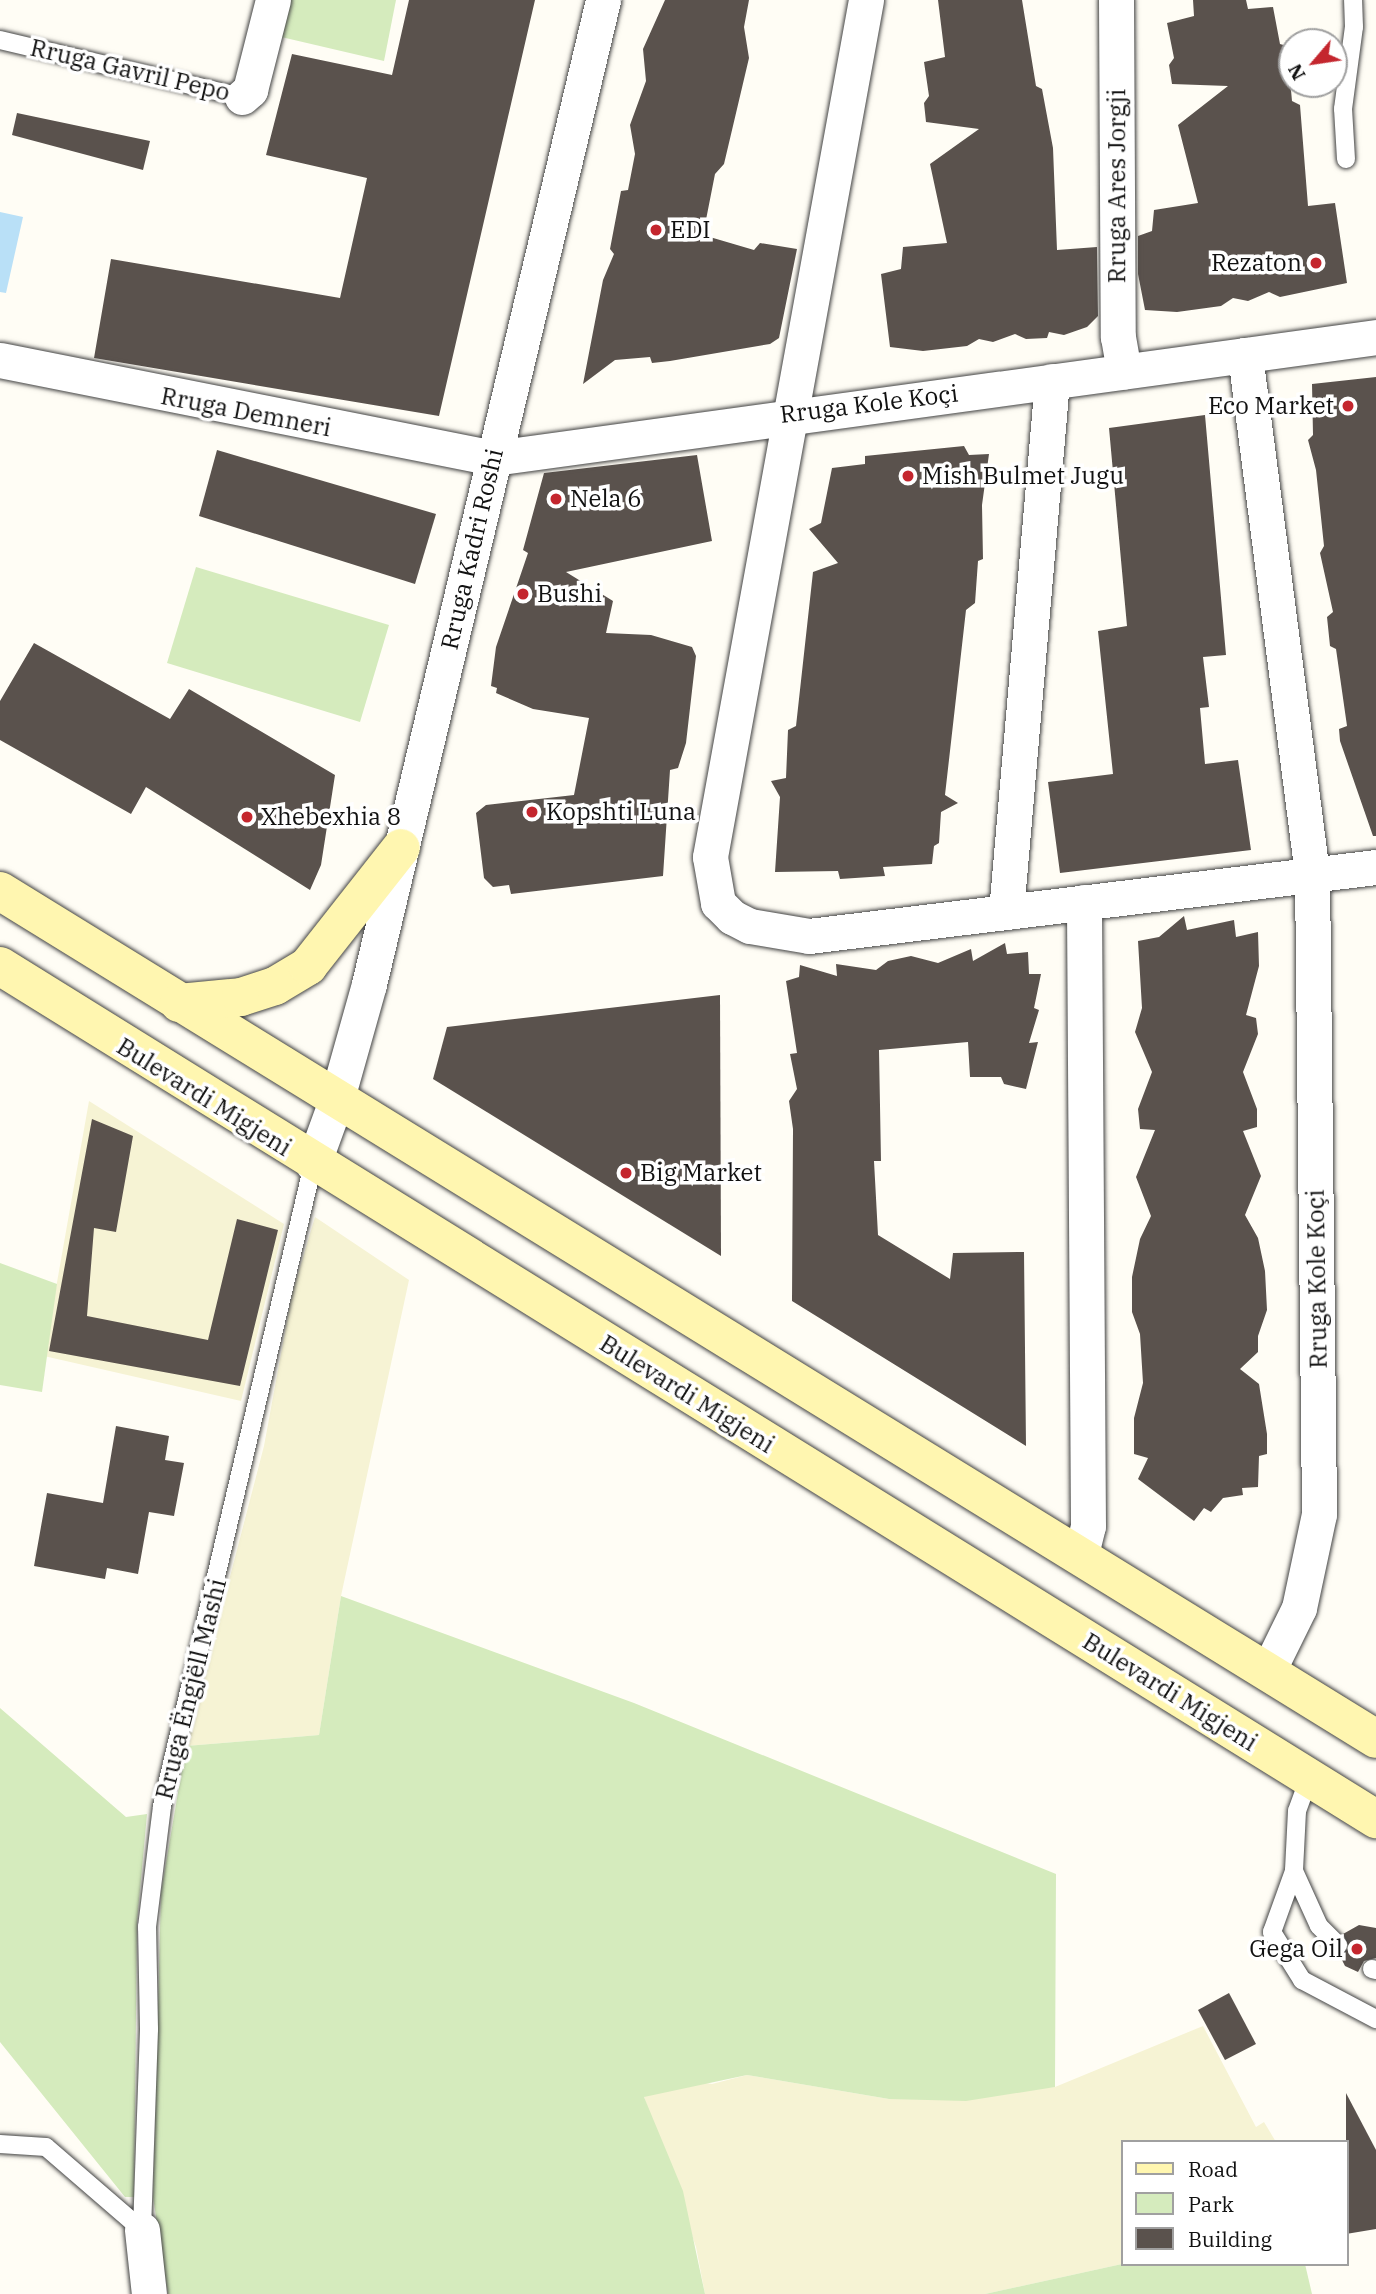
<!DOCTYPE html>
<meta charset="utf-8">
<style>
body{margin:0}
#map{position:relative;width:1376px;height:2294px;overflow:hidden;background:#fffdf5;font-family:"IBM Plex Serif",serif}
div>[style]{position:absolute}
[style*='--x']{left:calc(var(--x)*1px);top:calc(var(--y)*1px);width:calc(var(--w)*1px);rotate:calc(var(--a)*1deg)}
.farmland>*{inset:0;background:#f6f3d4}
.green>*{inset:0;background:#d5ebbd}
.water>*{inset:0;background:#b9e0f7}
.building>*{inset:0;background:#5a524d}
.roads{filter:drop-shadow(0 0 2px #444) drop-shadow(0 0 2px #444)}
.service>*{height:18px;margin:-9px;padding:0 9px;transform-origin:9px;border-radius:9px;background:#fff}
.minor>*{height:35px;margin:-17.5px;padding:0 17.5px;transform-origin:17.5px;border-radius:17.5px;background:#fff}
.secondary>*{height:38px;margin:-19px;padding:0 19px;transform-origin:19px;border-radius:19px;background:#fff6b0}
.dots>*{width:19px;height:19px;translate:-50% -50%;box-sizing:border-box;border:4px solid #fff;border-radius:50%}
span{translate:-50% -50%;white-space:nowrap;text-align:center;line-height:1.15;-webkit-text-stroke:7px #fff;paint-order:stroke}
.street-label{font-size:24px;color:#111}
.poi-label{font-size:24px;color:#111}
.left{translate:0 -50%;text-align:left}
.right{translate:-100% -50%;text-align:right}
.legend{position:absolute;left:1121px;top:2140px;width:228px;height:126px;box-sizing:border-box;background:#fff;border:2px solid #a0a0a0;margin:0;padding:9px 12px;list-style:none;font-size:21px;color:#111}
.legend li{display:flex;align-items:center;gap:14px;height:35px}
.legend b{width:35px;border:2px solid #a0a0a0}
.north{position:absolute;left:1278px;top:28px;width:70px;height:70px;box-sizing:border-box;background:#fff;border:2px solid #a0a0a0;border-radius:50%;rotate:241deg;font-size:19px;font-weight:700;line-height:28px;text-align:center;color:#111}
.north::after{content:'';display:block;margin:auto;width:24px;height:32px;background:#c4262e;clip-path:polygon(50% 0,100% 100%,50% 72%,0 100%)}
</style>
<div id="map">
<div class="farmland">
<i style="clip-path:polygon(89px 1101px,284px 1224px,241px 1401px,44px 1356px)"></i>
<i style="clip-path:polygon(315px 1217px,409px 1280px,341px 1596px,319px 1735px,186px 1746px,264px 1446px,292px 1294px)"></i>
<i style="clip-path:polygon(1203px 2026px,1256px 2127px,1264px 2122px,1276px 2142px,1122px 2142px,1122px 2264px,985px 2294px,705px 2294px,696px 2247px,644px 2097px,667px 2077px,712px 2084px,747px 2075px,889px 2099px,1055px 2087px)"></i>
</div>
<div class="green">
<i style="clip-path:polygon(286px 0,396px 0,384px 61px,277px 36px)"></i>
<i style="clip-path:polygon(196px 567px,389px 625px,360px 722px,167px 663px)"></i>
<i style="clip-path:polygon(0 1263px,57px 1284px,42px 1392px,0 1385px)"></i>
<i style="clip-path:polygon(341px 1596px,634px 1703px,1056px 1874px,1055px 2087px,966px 2101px,889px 2099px,747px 2075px,644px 2097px,683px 2191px,705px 2294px,168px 2294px,153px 2197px,161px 1892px,186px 1746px,319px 1735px)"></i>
<i style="clip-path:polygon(0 1708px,126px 1817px,147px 1814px,137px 1922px,134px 2197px,125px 2197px,0 2042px)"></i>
<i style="clip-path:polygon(1122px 2264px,1305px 2264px,1312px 2294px,985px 2294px)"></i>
</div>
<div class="water">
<i style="clip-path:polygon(0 212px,23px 217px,6px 293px,0 292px)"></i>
</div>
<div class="building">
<i style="clip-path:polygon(409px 0,535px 0,439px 416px,94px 358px,111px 259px,340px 298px,367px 178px,266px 155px,292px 54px,392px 75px)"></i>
<i style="clip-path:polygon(665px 0,749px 0,744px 27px,749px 58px,724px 164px,715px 174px,703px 235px,754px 250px,760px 243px,797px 249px,779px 338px,770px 344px,670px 361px,652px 363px,650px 357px,615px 360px,583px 384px,603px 280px,614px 254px,610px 249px,621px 191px,628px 190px,635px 154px,630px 125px,646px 81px,643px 49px)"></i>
<i style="clip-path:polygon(938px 0,1022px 0,1036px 86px,1042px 89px,1053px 148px,1057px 250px,1097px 247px,1098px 316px,1087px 327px,1064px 335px,1049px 332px,1047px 338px,1026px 339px,1015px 334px,993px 342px,979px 339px,967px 346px,923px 351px,890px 347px,881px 274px,901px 269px,903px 247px,947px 243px,930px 164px,979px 129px,926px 122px,924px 103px,929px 96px,924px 62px,945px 57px)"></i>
<i style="clip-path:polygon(1193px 0,1246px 0,1248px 9px,1273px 7px,1280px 44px,1287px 46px,1292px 101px,1300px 105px,1308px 206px,1335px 203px,1347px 283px,1280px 297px,1269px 292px,1248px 301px,1233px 298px,1221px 306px,1177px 312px,1145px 310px,1138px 274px,1138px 236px,1152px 231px,1154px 210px,1198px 203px,1178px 125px,1228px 86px,1172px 84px,1169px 65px,1174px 58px,1167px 23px,1194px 16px)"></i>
<i style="clip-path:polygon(17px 113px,150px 141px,143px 170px,12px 135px)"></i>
<i style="clip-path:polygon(1376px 377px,1376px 836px,1373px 836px,1340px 741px,1339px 729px,1347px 726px,1336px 649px,1330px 646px,1327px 617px,1333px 612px,1320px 553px,1324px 546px,1316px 470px,1308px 440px,1313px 435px,1312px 384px)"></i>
<i style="clip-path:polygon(1205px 415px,1226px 655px,1203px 657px,1209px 707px,1200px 708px,1205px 764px,1238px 760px,1251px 850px,1060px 873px,1048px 782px,1113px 774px,1098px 631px,1127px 626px,1109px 428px)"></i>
<i style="clip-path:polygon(964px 446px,969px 455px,989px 454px,982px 505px,983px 559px,978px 561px,975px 603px,966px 610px,945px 795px,958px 803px,941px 812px,939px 843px,934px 846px,932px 864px,883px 867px,885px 876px,840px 879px,838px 871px,775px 872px,780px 797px,771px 781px,786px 778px,788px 730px,796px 726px,813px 572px,838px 563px,809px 529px,821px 523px,832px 468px,865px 464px,865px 456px)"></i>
<i style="clip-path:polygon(217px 450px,436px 514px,415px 584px,199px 516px)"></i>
<i style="clip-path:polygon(697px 455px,712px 541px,566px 572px,613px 601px,606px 633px,651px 635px,692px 647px,696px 656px,686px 743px,678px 768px,670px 770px,663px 876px,511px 894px,509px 885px,493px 887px,484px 878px,476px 813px,486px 805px,574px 795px,589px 718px,533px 709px,496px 693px,497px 688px,491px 686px,496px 647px,528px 553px,523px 550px,544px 473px)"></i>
<i style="clip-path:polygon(34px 643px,170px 719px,189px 689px,335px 775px,321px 865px,310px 890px,146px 787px,131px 814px,0 740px,0 701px)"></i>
<i style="clip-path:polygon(1184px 916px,1187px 930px,1234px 920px,1236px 937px,1258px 932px,1259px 966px,1246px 1015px,1256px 1018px,1258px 1034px,1243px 1072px,1257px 1109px,1257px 1127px,1243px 1131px,1261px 1176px,1245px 1215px,1258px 1238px,1265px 1271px,1267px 1310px,1258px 1336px,1258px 1352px,1240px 1369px,1259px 1384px,1267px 1434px,1267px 1454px,1259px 1456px,1258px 1487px,1242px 1488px,1243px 1495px,1223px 1498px,1211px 1512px,1204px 1508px,1194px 1521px,1138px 1479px,1148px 1458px,1134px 1454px,1134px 1418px,1143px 1383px,1140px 1334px,1132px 1312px,1132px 1277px,1140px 1239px,1151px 1216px,1136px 1177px,1155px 1130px,1140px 1129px,1138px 1109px,1152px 1072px,1135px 1032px,1142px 1008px,1138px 941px,1159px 937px)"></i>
<i style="clip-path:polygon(1005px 943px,1007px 954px,1028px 952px,1029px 974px,1041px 974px,1034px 1008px,1039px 1010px,1029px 1043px,1038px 1042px,1026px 1089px,1004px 1084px,1001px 1077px,970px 1077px,968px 1042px,879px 1050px,881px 1161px,874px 1161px,878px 1235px,950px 1279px,953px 1253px,1024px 1252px,1026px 1446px,792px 1301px,793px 1129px,789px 1101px,797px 1089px,790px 1054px,797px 1053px,786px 981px,799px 977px,800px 965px,837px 976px,836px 964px,876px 970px,888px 961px,911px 956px,938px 963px,971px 949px,973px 961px)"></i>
<i style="clip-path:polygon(720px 995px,721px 1256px,433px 1079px,447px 1027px)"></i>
<i style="clip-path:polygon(92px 1119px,133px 1136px,116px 1232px,94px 1228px,87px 1316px,208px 1340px,237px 1219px,278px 1230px,240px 1386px,49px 1351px)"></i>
<i style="clip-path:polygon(116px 1426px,169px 1436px,165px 1460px,184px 1463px,174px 1516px,149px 1512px,138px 1574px,107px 1568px,105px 1579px,34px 1566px,47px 1493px,103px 1503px)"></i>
<i style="clip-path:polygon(1359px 1925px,1376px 1928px,1376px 1958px,1364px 1961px,1358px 1972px,1345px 1966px,1340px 1956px,1349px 1947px,1343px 1934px)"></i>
<i style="clip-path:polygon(1229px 1993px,1256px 2044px,1225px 2060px,1198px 2010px)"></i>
<i style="clip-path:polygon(1346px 2093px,1376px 2150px,1376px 2229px,1346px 2234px)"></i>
</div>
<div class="roads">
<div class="service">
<i style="--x:0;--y:40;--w:249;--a:13.3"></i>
<i style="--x:1346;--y:159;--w:50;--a:-93.4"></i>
<i style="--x:1343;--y:109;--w:83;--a:-82.4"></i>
<i style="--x:1354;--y:27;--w:27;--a:-92"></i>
<i style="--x:1309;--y:1778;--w:35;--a:110"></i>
<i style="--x:1297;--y:1811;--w:60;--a:92.9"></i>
<i style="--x:1294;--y:1871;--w:60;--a:65.6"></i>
<i style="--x:1319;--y:1926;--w:27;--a:45"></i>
<i style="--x:1294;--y:1871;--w:65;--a:109.8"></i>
<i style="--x:1272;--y:1932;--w:57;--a:58"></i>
<i style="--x:1302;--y:1980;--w:84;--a:27.8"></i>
<i style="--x:1372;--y:1969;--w:4;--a:14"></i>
<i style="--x:0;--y:2144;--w:46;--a:3.7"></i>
<i style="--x:46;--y:2147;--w:127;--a:40.8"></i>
<i style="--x:142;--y:2230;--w:201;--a:-88"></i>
<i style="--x:149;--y:2029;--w:102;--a:-91.1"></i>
<i style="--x:147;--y:1927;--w:122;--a:-82.9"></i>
<i style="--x:162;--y:1806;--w:660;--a:-76.76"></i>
</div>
<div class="minor">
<i style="--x:866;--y:0;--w:871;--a:100.32"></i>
<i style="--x:710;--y:857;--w:47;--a:80.1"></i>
<i style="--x:718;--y:903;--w:20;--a:45"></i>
<i style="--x:732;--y:917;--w:20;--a:27"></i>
<i style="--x:750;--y:926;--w:60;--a:9.6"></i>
<i style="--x:809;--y:936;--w:571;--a:-6.94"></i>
<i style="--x:1116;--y:0;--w:337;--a:89.7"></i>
<i style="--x:1118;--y:337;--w:35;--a:80"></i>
<i style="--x:242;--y:97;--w:11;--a:-41"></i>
<i style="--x:250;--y:90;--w:93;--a:-75.7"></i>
<i style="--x:1245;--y:355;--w:523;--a:82.64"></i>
<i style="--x:1312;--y:874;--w:640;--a:89.37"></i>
<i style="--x:1319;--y:1514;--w:96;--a:102"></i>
<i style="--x:1299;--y:1608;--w:72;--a:116.2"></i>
<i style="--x:0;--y:360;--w:504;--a:11.22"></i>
<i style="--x:494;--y:458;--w:890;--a:-7.81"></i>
<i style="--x:1006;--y:912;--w:533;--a:-85.05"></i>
<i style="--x:313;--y:1164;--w:70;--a:-70"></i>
<i style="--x:337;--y:1098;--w:118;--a:-74.3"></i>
<i style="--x:369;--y:984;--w:1011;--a:-76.62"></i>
<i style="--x:1081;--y:1554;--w:29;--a:-76"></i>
<i style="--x:1088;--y:1526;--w:624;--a:-90.37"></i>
<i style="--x:142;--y:2230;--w:64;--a:83.8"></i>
</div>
<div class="secondary">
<i style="--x:0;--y:891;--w:1616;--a:31.64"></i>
<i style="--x:0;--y:966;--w:1619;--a:31.8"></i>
<i style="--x:179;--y:1003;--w:62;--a:-5.5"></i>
<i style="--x:241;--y:997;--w:36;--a:-18"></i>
<i style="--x:275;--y:986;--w:39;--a:-31"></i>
<i style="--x:308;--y:966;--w:150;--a:-51.8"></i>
</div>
</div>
<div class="dots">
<i style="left:656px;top:230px;background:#c4262e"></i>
<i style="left:1316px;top:263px;background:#c4262e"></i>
<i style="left:1348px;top:406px;background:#c4262e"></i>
<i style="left:908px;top:476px;background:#c4262e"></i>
<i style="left:556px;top:499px;background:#c4262e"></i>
<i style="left:523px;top:594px;background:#c4262e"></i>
<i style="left:532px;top:812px;background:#c4262e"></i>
<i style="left:247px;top:817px;background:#c4262e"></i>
<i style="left:626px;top:1173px;background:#c4262e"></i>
<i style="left:1357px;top:1949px;background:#c4262e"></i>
</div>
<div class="street-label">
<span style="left:130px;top:70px;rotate:13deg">Rruga Gavril Pepo</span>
<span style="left:1117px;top:186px;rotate:-90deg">Rruga Ares Jorgji</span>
<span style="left:869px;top:404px;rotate:-7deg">Rruga Kole Koçi</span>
<span style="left:246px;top:412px;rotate:11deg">Rruga Demneri</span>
<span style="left:472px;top:549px;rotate:-77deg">Rruga Kadri Roshi</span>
<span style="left:204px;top:1097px;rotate:32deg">Bulevardi Migjeni</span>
<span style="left:1317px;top:1279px;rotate:-91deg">Rruga Kole Koçi</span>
<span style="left:687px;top:1394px;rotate:32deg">Bulevardi Migjeni</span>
<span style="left:191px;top:1689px;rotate:-76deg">Rruga Ëngjëll Mashi</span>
<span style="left:1170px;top:1692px;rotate:32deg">Bulevardi Migjeni</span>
</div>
<div class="poi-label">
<span class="left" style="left:670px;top:230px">EDI</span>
<span class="right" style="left:1302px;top:263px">Rezaton</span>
<span class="right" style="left:1334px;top:406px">Eco Market</span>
<span class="left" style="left:922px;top:476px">Mish Bulmet Jugu</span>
<span class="left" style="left:570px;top:499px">Nela 6</span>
<span class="left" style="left:537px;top:594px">Bushi</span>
<span class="left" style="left:546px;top:812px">Kopshti Luna</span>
<span class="left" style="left:261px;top:817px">Xhebexhia 8</span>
<span class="left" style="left:640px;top:1173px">Big Market</span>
<span class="right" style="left:1343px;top:1949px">Gega Oil</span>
</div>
<ul class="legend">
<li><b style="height:9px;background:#fff6b0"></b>Road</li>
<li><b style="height:19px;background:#d5ebbd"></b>Park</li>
<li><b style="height:19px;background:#5a524d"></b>Building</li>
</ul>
<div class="north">N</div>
</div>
